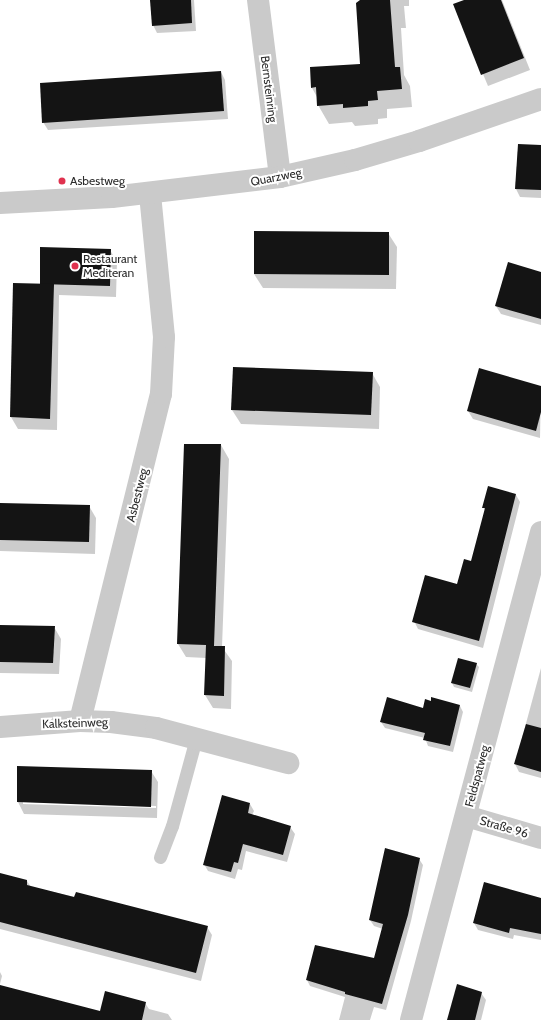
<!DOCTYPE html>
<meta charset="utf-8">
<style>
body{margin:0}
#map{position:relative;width:541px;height:1020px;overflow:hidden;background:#fff;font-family:Cabin,sans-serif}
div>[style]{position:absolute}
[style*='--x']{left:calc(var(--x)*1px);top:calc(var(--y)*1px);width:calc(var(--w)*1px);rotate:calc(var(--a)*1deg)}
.shadow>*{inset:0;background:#0003}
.building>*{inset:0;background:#141414}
.service>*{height:13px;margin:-6.5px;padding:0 6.5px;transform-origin:6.5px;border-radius:6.5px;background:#cacaca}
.minor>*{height:22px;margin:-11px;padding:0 11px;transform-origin:11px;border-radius:11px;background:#cacaca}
.tertiary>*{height:22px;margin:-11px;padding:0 11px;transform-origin:11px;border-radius:11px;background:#cacaca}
.dots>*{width:11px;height:11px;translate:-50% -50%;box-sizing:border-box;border:2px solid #fff;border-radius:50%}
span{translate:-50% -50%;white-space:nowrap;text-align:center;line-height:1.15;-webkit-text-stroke:4px #fff;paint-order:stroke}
.street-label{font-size:12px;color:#2d2d2d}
.poi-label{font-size:12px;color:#2d2d2d}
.left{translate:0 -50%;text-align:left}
</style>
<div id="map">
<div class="shadow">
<i style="clip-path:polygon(151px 0,194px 0,196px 31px,157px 33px,153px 25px)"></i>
<i style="clip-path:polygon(361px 0,409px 0,409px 6px,404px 6px,406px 28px,401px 28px,404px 75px,410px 86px,412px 107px,387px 109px,387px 118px,378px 119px,378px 124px,355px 126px,352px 122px,329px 124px,318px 105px,317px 97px,312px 88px,361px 65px)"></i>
<i style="clip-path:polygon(467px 0,502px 0,530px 70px,488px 86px,454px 5px)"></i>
<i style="clip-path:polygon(221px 72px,225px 80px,228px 119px,48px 130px,43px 122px)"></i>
<i style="clip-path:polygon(541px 146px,541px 198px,520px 197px,516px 189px)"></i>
<i style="clip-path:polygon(388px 233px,397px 247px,396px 289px,263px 288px,254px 274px)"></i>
<i style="clip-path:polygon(110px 250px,117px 262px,116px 297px,59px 295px,57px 430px,18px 429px,11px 417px,14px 284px,41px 285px)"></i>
<i style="clip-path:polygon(541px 273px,541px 325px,501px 314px,496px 306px)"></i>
<i style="clip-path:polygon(372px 373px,380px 387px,379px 429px,241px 424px,232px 410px)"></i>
<i style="clip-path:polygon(541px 387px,540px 438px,473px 419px,468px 411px)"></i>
<i style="clip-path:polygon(221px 445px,229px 459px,222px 647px,232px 661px,231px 709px,213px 708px,205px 695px,206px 658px,186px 657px,178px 644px)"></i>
<i style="clip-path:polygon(516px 495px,520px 502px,483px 648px,418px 629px,414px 621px,458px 586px,472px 562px,486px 512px,483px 507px)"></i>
<i style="clip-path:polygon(0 504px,89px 506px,96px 518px,95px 554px,0 551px)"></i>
<i style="clip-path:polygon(0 626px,54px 627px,61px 639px,59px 674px,0 673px)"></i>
<i style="clip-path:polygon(476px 664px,479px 667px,472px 692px,454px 687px,452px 683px)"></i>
<i style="clip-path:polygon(541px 668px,541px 778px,519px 772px,515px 764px)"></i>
<i style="clip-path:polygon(460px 706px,463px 712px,453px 752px,428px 746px,425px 738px,385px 728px,381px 722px,424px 709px)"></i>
<i style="clip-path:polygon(evenodd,18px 767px,151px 771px,158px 782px,157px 818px,24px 814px,18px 802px,18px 767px,23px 802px,156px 806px,156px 808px,23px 804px,23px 802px)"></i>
<i style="clip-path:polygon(250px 804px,254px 811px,252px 815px,290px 827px,295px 834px,287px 862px,246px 851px,242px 870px,238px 869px,235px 879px,208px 871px,204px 864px)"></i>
<i style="clip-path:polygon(419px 859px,423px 865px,411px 921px,386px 1010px,374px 1007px,370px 1020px,339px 1020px,345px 997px,310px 986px,307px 980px,375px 960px,383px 929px,374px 926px,370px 920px)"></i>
<i style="clip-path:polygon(0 874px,27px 881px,31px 887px,207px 927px,212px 935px,201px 981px,0 929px)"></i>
<i style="clip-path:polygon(541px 903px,541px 940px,514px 935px,513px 939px,478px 930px,474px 923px)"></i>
<i style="clip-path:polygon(0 972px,2px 976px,0 984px)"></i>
<i style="clip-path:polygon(0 986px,101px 1012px,145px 1003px,149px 1009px,168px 1014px,172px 1020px,0 1020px)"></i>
<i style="clip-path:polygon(481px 993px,486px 1000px,481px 1020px,448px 1020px)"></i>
</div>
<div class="building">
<i style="clip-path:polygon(150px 0,191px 0,192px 23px,152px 26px)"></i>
<i style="clip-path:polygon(360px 0,390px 0,395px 67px,400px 67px,402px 89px,377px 91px,378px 100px,368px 101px,368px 106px,343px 108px,343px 104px,317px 106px,316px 87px,311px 88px,310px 67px,360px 64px,356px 3px)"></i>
<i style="clip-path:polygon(464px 0,501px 0,524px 58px,481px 75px,453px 4px)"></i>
<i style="clip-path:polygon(221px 71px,224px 111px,42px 123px,40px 83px)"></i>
<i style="clip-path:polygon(518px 144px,541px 145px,541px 190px,515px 189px)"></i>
<i style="clip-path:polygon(254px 231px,389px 232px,389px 275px,254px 274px)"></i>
<i style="clip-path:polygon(40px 247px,111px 249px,110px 286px,40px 284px)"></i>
<i style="clip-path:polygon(508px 262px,541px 272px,541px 319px,495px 306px)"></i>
<i style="clip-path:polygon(13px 283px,54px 284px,50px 419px,10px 417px)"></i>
<i style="clip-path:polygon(233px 367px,373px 372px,371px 415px,231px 410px)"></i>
<i style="clip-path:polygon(479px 368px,541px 386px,541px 412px,536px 431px,467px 411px)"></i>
<i style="clip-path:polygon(184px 444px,221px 444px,214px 646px,225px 646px,224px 696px,204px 695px,206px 645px,177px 644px)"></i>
<i style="clip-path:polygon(488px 486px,516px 494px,479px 641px,412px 622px,425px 575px,457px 584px,464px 559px,471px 561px,485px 508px,482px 508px)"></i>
<i style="clip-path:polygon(0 503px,90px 505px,89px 542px,0 540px)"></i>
<i style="clip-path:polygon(0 625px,55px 626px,53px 663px,0 662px)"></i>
<i style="clip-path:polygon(458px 658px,477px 663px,470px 688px,451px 683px)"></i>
<i style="clip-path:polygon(387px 697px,423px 708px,425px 699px,431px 701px,431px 697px,460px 705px,450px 746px,423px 740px,425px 733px,380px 722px)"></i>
<i style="clip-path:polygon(526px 724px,541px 728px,541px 772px,514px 764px)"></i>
<i style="clip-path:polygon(17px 766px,152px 770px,151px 807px,17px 802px)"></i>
<i style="clip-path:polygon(222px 795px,250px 803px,248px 813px,291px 826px,283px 855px,243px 844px,238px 863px,234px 862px,231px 872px,203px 865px)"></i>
<i style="clip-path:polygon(385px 848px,420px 858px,408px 915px,382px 1004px,345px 994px,345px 992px,306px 980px,315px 945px,374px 958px,383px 924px,369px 920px)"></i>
<i style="clip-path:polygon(0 873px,27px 880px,27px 885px,74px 897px,76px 892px,208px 926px,196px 973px,0 922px)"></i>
<i style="clip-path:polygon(484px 882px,541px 898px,541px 934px,510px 928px,509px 933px,473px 923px)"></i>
<i style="clip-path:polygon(457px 984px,482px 992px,475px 1020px,447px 1020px)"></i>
<i style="clip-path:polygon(0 985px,100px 1011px,105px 991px,146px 1002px,142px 1020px,0 1020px)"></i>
</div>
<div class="service">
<i style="--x:160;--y:857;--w:33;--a:-69"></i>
<i style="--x:172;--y:826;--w:91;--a:-74.7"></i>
</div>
<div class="minor">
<i style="--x:258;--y:0;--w:178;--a:82.9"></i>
<i style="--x:80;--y:721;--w:337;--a:-76.1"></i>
<i style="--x:161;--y:394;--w:57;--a:-87"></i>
<i style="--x:164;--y:337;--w:144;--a:-95.6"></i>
<i style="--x:0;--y:727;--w:80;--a:-4.3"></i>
<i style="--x:80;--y:721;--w:31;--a:2"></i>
<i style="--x:111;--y:722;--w:45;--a:7.6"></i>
<i style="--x:156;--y:728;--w:137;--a:14.9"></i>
<i style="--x:466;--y:816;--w:78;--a:16.3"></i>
<i style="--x:411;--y:1020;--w:505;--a:-75.08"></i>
</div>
<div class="tertiary">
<i style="--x:0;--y:203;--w:112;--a:-3.1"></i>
<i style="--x:112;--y:197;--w:169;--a:-6.8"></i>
<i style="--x:280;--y:177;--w:77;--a:-12.8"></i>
<i style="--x:355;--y:160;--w:67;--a:-16.5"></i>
<i style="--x:419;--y:141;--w:129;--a:-19"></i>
</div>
<div class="dots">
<i style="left:62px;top:181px;background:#e0324f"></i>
<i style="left:75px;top:266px;background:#e0324f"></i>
</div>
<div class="street-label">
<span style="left:269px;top:89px;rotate:83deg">Bernsteinring</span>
<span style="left:276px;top:177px;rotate:-11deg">Quarzweg</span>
<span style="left:137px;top:495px;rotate:-76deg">Asbestweg</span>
<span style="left:75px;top:723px;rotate:-2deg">Kalksteinweg</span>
<span style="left:477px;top:776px;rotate:-75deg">Feldspatweg</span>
<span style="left:504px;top:827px;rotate:16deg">Straße 96</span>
</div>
<div class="poi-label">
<span class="left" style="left:70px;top:181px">Asbestweg</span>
<span class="left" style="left:83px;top:266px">Restaurant<br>Mediteran</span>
</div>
</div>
